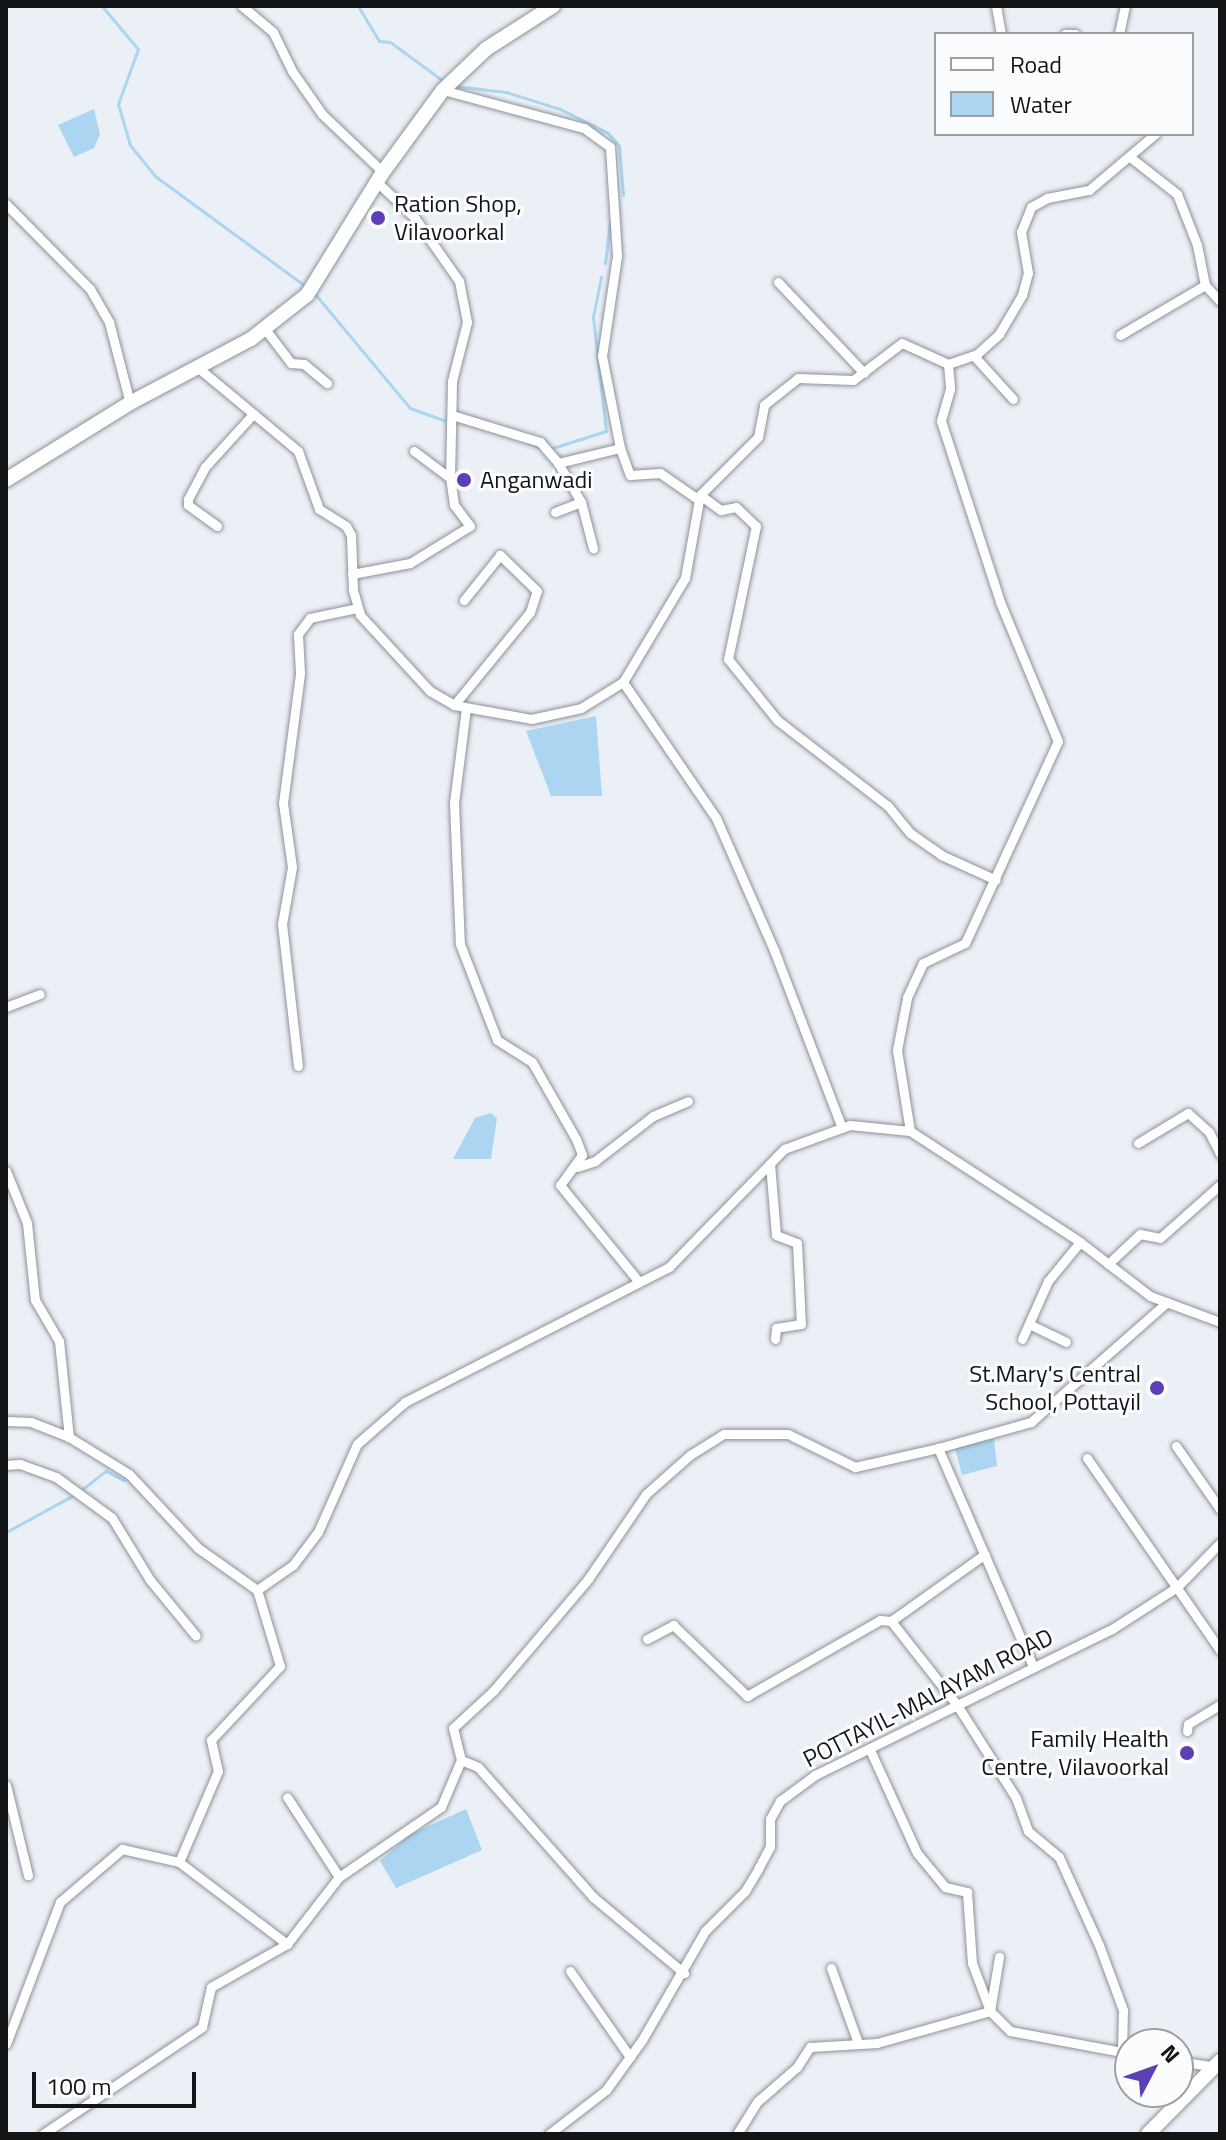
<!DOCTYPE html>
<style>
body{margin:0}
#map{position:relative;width:1226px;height:2140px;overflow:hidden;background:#eaf0f6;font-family:"Titillium Web",sans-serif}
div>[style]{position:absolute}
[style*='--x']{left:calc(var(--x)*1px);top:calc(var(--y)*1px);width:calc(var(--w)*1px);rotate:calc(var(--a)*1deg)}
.water>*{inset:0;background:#abd5f1}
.stream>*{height:3px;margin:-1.5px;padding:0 1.5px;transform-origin:1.5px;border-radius:1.5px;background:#abd5f1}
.roads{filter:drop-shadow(0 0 2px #8d9298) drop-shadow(0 0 2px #8d9298)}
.street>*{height:9px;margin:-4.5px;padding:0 4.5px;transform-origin:4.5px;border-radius:4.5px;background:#fff}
.secondary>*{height:14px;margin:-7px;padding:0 7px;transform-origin:7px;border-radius:7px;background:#fff}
.dots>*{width:22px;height:22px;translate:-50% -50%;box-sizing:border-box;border:4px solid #fbfcfe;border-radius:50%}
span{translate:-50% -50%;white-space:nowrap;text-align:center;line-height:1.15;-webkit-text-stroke:6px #fbfcfe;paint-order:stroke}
.poi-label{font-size:24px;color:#121416}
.left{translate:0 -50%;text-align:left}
.right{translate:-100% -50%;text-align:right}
.street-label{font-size:24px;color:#121416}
.frame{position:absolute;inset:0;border:8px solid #121416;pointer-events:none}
.legend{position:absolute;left:934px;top:32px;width:260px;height:104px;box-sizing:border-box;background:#fbfcfe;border:2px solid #9e9fa1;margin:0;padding:10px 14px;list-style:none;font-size:24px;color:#121416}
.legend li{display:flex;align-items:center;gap:16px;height:40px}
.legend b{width:40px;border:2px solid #9e9fa1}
.north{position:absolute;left:1114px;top:2028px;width:80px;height:80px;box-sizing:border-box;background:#fbfcfe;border:2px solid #9e9fa1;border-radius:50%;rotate:49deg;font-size:22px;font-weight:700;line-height:32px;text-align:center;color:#121416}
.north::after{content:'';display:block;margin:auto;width:28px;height:36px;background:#5c3fb7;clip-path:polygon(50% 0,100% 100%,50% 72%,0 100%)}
.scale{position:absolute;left:32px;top:2072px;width:164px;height:36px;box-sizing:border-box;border:4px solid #121416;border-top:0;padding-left:10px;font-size:24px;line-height:28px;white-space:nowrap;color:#121416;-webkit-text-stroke:6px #fbfcfe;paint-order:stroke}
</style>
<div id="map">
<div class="water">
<i style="clip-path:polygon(94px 109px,100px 134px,94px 148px,74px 157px,58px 125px)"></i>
<i style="clip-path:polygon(596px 716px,602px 796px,551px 796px,526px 731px)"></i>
<i style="clip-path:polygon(491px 1113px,497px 1118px,491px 1159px,453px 1159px,475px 1118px)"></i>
<i style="clip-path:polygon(994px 1439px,997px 1466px,962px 1475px,955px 1448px)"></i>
<i style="clip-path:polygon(466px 1809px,482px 1850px,396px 1888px,380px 1861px,411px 1834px)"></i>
</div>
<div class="stream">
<i style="--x:102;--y:6;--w:56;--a:50.1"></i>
<i style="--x:138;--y:49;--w:59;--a:110"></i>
<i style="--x:118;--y:104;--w:43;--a:73.7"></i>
<i style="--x:130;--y:145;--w:40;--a:51"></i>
<i style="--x:155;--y:176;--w:185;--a:36.2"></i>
<i style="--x:358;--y:6;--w:41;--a:59"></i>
<i style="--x:379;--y:41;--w:11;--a:5"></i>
<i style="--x:390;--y:42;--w:64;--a:36.2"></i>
<i style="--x:455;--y:86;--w:51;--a:6.7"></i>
<i style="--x:506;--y:92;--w:57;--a:17.5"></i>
<i style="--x:560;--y:109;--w:54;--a:26.6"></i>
<i style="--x:608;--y:133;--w:17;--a:50"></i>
<i style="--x:619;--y:146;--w:49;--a:85.3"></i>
<i style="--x:605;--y:263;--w:41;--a:-83"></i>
<i style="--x:315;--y:294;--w:148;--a:50.2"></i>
<i style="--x:410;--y:408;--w:37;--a:20"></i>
<i style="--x:527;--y:442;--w:17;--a:25"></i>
<i style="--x:549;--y:449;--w:60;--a:-17.5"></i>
<i style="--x:606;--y:431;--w:115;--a:-96.5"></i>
<i style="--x:593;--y:317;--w:41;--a:-78.7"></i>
<i style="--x:80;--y:1491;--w:33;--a:-38"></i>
<i style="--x:106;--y:1471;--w:20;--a:27"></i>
<i style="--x:6;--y:1532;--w:77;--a:-28.6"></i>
</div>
<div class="roads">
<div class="street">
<i style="--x:242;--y:6;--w:40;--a:40"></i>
<i style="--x:273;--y:32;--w:43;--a:64"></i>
<i style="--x:292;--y:71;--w:52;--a:55.1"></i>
<i style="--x:322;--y:114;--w:84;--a:43.6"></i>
<i style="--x:996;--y:6;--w:28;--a:80"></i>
<i style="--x:1065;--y:34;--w:10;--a:0"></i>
<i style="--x:1119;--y:34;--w:29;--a:-78"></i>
<i style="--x:443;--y:90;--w:146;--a:15.1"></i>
<i style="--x:584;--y:128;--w:32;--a:36"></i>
<i style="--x:610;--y:147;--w:109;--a:86.3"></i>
<i style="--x:617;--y:256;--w:101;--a:98.5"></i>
<i style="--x:602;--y:356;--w:94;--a:78.9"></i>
<i style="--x:620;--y:448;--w:64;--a:166.4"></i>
<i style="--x:558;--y:463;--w:45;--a:59.5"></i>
<i style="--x:581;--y:502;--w:48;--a:75.4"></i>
<i style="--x:1130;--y:157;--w:60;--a:38.2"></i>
<i style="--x:1177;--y:194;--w:55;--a:68.6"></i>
<i style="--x:1197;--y:245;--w:41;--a:78.7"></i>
<i style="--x:1205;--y:285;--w:22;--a:47"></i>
<i style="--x:6;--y:204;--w:120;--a:45.3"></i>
<i style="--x:90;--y:289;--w:38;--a:60"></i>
<i style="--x:109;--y:322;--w:84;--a:75.5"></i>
<i style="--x:778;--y:282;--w:125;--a:46.6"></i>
<i style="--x:265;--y:329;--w:43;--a:52.6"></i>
<i style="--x:291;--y:363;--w:13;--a:4"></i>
<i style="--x:304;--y:364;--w:30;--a:40"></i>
<i style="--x:1120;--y:335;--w:99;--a:-30.5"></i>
<i style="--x:974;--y:356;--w:58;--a:47.8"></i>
<i style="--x:948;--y:364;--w:25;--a:85"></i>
<i style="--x:950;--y:389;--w:33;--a:106"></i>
<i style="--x:941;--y:421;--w:190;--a:71.9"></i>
<i style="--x:1000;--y:602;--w:151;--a:67.4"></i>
<i style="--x:1058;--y:741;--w:222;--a:114.7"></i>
<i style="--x:965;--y:943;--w:47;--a:154.5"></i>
<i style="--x:923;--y:963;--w:38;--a:115"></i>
<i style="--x:907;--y:998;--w:53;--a:100.9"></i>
<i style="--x:897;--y:1050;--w:82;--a:80.9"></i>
<i style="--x:910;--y:1131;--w:203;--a:33.1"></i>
<i style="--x:1080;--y:1242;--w:88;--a:37.6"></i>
<i style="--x:1150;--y:1296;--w:75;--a:20.4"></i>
<i style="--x:196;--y:366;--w:133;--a:39.8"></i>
<i style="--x:298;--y:451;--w:62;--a:70.1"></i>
<i style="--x:319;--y:509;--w:32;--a:32"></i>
<i style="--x:346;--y:526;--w:10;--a:61"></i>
<i style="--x:351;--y:535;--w:55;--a:87.9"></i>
<i style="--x:353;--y:590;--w:26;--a:74"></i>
<i style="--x:360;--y:615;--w:103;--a:47.4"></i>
<i style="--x:430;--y:691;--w:28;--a:30"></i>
<i style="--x:454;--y:705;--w:78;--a:10.3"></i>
<i style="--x:531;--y:719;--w:51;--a:-12.4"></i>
<i style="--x:581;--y:708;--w:49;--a:-31.8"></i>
<i style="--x:452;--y:415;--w:92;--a:17.1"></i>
<i style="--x:540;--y:442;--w:28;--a:49"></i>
<i style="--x:620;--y:448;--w:29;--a:70"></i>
<i style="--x:630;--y:475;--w:30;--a:-4"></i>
<i style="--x:660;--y:473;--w:47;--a:34.7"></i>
<i style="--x:414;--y:451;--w:45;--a:36.9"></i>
<i style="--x:700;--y:495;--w:26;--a:36"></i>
<i style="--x:721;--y:510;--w:15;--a:-11"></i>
<i style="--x:736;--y:507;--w:28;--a:44"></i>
<i style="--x:756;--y:526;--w:136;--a:101.9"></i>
<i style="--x:728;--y:659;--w:78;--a:51.2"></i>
<i style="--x:777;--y:720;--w:140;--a:37.8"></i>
<i style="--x:888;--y:806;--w:35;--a:51"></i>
<i style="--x:910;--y:833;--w:38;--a:35"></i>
<i style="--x:941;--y:855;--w:60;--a:24.4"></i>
<i style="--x:555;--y:512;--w:28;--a:-21"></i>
<i style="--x:217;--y:526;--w:36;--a:-144"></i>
<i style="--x:188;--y:505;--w:6;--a:-90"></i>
<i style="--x:188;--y:499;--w:36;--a:-62"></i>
<i style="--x:205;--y:467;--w:72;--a:-47.8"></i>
<i style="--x:352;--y:574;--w:59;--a:-10.7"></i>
<i style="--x:410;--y:563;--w:70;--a:-31.7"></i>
<i style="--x:470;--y:526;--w:26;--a:-127"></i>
<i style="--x:454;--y:505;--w:27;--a:-98"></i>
<i style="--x:450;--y:478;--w:97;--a:-88.8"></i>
<i style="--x:452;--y:381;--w:61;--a:-75.7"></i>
<i style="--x:467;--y:322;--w:42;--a:-101"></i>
<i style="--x:459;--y:281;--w:78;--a:-125.1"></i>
<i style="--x:414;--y:217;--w:51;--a:-136.6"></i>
<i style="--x:454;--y:705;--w:120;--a:-50.7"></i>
<i style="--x:530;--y:612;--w:22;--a:-72"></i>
<i style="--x:537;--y:591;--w:52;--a:-135.8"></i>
<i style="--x:500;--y:555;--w:58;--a:128.7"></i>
<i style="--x:466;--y:708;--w:96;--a:97.2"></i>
<i style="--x:454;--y:803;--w:141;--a:87.6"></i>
<i style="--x:460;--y:944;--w:103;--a:68.9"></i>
<i style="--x:497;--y:1040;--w:41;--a:32.2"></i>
<i style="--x:532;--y:1062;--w:89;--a:60.3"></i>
<i style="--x:576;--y:1139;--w:17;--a:69"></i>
<i style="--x:582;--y:1155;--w:37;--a:126"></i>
<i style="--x:560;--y:1185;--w:125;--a:50.8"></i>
<i style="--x:6;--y:1007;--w:36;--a:-21"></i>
<i style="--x:298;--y:1066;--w:143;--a:-96.4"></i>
<i style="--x:282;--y:924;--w:58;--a:-80"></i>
<i style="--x:292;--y:867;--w:65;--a:-98"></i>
<i style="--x:283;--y:803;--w:131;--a:-82.5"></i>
<i style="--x:300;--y:673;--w:39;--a:-93"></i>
<i style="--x:298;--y:634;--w:20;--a:-53"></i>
<i style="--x:310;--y:618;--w:48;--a:-12"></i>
<i style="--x:842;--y:1128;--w:191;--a:-110.9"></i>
<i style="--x:774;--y:950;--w:144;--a:-113.7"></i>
<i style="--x:716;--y:818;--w:165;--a:-124.4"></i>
<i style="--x:623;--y:682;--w:121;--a:-59.2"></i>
<i style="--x:685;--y:578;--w:84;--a:-79.8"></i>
<i style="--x:700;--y:495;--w:82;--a:-45"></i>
<i style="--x:758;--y:437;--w:33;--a:-79"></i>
<i style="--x:764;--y:405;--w:43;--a:-38.5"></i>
<i style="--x:798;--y:378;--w:55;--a:2.1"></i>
<i style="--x:853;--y:380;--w:61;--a:-37.1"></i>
<i style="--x:902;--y:343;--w:51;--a:24.5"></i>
<i style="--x:948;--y:364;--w:31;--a:-19"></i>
<i style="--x:977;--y:354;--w:30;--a:-42"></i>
<i style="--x:999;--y:334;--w:45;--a:-59.5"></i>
<i style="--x:1022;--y:295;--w:23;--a:-75"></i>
<i style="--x:1028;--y:273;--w:42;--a:-99.7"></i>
<i style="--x:1021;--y:232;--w:27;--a:-68"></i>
<i style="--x:1031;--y:207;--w:18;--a:-29"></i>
<i style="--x:1047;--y:198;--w:43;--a:-10.8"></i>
<i style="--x:1089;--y:190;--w:87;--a:-40.3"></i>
<i style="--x:1138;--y:1143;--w:58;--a:-31"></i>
<i style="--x:1188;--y:1113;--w:28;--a:42"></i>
<i style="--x:1209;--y:1132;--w:25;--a:63"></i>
<i style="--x:770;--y:1164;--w:71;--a:85.2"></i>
<i style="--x:776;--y:1235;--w:22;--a:21"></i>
<i style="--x:797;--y:1243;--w:81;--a:87.2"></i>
<i style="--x:801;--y:1324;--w:25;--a:171"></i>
<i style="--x:776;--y:1328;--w:11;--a:95"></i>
<i style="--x:577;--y:1167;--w:19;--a:-18"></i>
<i style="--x:595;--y:1161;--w:73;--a:-37.8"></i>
<i style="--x:653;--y:1116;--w:38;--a:-23"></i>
<i style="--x:6;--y:1171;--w:56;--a:68"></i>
<i style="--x:27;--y:1223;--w:77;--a:84.1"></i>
<i style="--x:35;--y:1300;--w:48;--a:59.7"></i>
<i style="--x:59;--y:1341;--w:97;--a:84.1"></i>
<i style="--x:1108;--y:1264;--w:44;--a:-43.2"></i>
<i style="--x:1140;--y:1234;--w:20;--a:11"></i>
<i style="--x:1160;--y:1238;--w:80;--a:-41.5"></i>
<i style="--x:1029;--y:1324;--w:41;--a:25.9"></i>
<i style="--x:1022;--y:1339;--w:64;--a:-65.9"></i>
<i style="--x:1048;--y:1281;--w:50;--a:-50.6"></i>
<i style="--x:6;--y:1421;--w:25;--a:2"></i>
<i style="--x:31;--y:1422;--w:41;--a:21.5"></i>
<i style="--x:69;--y:1437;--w:70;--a:31.7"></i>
<i style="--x:129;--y:1474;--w:101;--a:47"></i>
<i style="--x:198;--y:1548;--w:72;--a:35.4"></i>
<i style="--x:257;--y:1590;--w:44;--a:-34.8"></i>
<i style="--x:293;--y:1565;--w:41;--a:-52.9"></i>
<i style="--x:318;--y:1532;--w:96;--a:-66.1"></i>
<i style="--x:357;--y:1444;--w:64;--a:-41.2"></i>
<i style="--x:405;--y:1402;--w:297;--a:-27.1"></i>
<i style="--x:669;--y:1267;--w:165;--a:-45.7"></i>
<i style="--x:784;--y:1149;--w:70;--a:-20"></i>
<i style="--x:850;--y:1125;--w:60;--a:5.7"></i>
<i style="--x:1176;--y:1446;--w:77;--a:55.1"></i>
<i style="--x:938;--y:1448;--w:97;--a:-15.6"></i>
<i style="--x:1031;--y:1422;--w:181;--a:-41.4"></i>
<i style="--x:1087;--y:1458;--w:234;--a:55.3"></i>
<i style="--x:6;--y:1465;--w:14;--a:-4"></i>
<i style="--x:20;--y:1464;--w:38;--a:20"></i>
<i style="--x:56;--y:1477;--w:69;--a:36.2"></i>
<i style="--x:112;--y:1518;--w:73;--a:58.5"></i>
<i style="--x:150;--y:1580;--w:72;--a:50.6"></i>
<i style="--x:891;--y:1621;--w:107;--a:51.8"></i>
<i style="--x:957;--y:1705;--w:110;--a:57.6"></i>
<i style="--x:1016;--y:1798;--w:35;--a:70"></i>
<i style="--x:1028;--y:1831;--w:40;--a:40"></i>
<i style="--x:1059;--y:1857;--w:97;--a:65.6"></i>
<i style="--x:1099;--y:1945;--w:69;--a:69.7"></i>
<i style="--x:1123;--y:2010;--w:42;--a:91.4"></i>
<i style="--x:1122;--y:2052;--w:8;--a:7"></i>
<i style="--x:647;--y:1639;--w:30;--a:-28"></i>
<i style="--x:673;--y:1625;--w:103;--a:43.8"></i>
<i style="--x:747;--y:1696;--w:153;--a:-29.7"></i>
<i style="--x:880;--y:1620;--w:11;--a:5"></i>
<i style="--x:891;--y:1621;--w:115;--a:-35.5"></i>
<i style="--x:1187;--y:1731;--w:7;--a:-82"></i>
<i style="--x:1188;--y:1724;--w:37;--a:-31"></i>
<i style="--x:870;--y:1750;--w:113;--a:65.5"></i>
<i style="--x:917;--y:1853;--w:44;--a:50.5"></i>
<i style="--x:945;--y:1887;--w:23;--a:13"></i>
<i style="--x:967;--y:1892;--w:71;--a:86"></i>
<i style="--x:972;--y:1963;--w:51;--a:69.4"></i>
<i style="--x:990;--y:2011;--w:28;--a:45"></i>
<i style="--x:1010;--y:2031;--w:114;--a:10.6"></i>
<i style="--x:461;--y:1760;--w:18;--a:22"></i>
<i style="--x:478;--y:1767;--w:174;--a:48.5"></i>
<i style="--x:593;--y:1897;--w:119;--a:39.9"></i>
<i style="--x:6;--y:1785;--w:93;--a:76.3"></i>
<i style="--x:179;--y:1862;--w:99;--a:-66.8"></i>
<i style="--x:218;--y:1771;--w:32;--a:-103"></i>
<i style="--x:211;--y:1740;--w:101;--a:-47"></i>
<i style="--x:280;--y:1666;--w:79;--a:-106.8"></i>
<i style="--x:339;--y:1877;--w:124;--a:-34.5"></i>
<i style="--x:441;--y:1807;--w:51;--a:-66.9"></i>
<i style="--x:461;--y:1760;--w:33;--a:-104"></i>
<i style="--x:453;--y:1728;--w:56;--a:-42.8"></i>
<i style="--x:494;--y:1690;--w:145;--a:-49.7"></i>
<i style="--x:588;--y:1579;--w:103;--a:-55.7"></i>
<i style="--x:646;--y:1494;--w:59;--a:-41.6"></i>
<i style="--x:690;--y:1455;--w:40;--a:-32"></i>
<i style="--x:724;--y:1434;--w:64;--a:0"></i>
<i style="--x:788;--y:1434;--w:75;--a:26.2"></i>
<i style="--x:855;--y:1467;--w:85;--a:-12.9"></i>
<i style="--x:938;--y:1448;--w:239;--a:66.5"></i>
<i style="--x:831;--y:1968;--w:80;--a:70.2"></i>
<i style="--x:570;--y:1971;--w:105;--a:55.1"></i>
<i style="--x:6;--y:2044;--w:152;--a:-69.2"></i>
<i style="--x:60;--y:1902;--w:82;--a:-40.5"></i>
<i style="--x:122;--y:1849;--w:58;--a:12.8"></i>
<i style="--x:179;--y:1862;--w:136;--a:37.2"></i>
<i style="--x:1178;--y:2061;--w:37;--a:9"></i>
<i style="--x:43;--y:2134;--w:192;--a:-33.9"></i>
<i style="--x:202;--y:2027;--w:41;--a:-77.3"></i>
<i style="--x:211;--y:1987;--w:87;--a:-29.5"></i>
<i style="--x:287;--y:1944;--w:85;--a:-52.2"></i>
<i style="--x:339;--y:1877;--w:95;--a:-123"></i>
<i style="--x:549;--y:2134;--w:72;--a:-37.7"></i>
<i style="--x:606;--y:2090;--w:62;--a:-54.2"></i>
<i style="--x:642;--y:2040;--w:126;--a:-60"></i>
<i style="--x:705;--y:1931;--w:57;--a:-45"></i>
<i style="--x:745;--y:1891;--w:26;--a:-59"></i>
<i style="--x:758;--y:1869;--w:26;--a:-62"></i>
<i style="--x:770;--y:1846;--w:27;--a:-90"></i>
<i style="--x:770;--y:1819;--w:21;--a:-61"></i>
<i style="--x:780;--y:1801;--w:44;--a:-36.6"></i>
<i style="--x:815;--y:1775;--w:331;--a:-26.2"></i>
<i style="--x:1112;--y:1629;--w:77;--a:-32.9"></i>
<i style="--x:1177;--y:1587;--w:62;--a:-45.7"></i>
<i style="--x:737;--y:2134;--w:39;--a:-58"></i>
<i style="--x:758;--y:2101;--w:52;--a:-41.1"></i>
<i style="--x:797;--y:2067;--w:24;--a:-57"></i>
<i style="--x:810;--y:2047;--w:67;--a:-3.4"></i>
<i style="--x:877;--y:2043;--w:117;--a:-15.8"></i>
<i style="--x:990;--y:2011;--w:55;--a:-80.5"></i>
</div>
<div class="secondary">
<i style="--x:6;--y:480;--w:146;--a:-31.8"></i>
<i style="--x:130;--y:403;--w:137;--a:-27.9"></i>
<i style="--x:251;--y:339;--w:71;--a:-38.2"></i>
<i style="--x:307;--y:295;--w:145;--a:-58.3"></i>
<i style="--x:383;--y:172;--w:102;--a:-53.8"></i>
<i style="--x:443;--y:90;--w:59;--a:-43.6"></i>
<i style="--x:486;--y:49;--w:80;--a:-32.7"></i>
<i style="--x:1148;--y:2134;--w:103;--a:-45.4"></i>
</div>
</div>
<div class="dots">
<i style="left:378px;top:218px;background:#5c3fb7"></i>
<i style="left:464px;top:480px;background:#5c3fb7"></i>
<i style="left:1157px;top:1388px;background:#5c3fb7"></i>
<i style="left:1187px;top:1753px;background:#5c3fb7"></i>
</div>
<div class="poi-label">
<span class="left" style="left:394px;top:218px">Ration Shop,<br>Vilavoorkal</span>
<span class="left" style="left:480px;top:480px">Anganwadi</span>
<span class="right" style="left:1141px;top:1388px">St.Mary's Central<br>School, Pottayil</span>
<span class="right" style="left:1169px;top:1753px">Family Health<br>Centre, Vilavoorkal</span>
</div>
<div class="street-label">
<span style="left:928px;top:1698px;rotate:-27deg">POTTAYIL-MALAYAM ROAD</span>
</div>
<div class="frame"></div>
<ul class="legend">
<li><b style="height:10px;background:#fff"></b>Road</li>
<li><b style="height:22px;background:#abd5f1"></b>Water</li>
</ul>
<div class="north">N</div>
<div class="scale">100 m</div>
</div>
